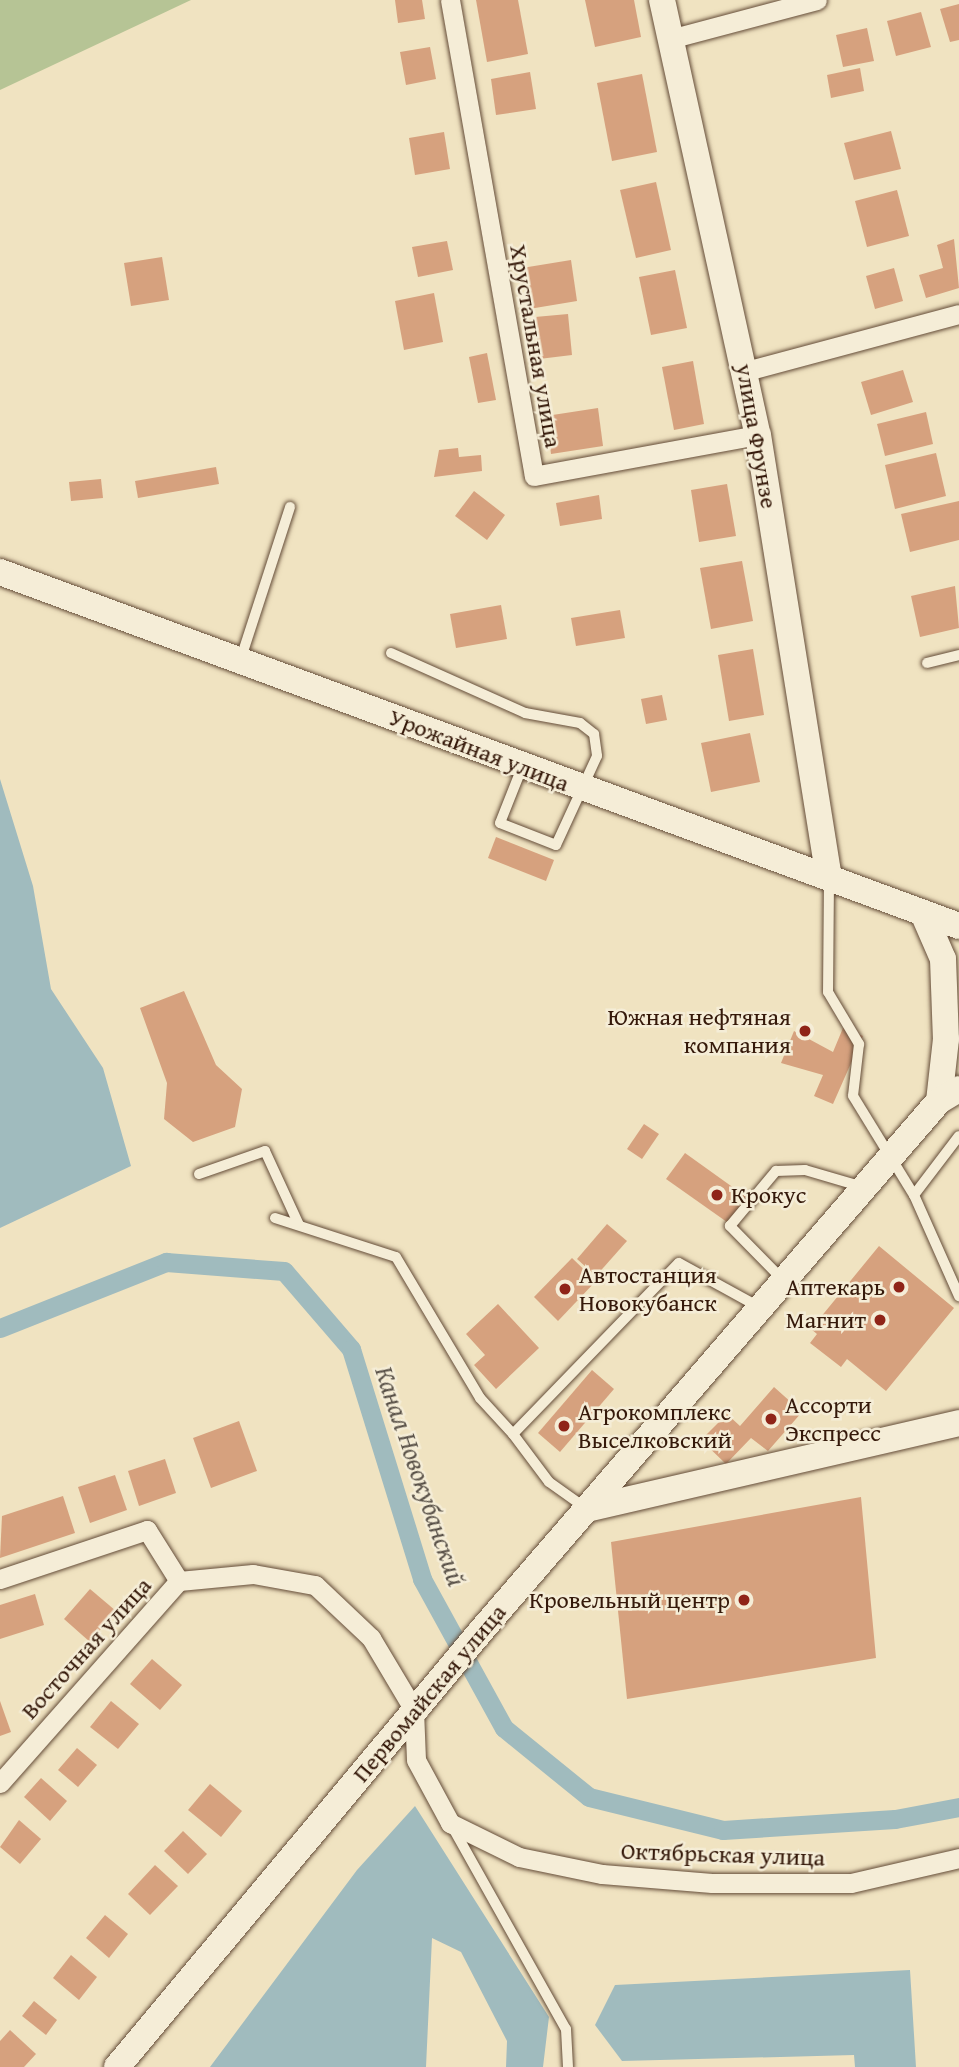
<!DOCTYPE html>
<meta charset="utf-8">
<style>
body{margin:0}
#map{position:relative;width:959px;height:2067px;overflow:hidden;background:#f0e3c1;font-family:"Gentium Book Plus",serif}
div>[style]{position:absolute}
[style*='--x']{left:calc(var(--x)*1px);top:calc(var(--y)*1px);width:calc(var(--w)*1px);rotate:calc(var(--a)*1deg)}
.green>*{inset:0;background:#b6c495}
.water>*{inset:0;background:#a0bbbe}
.canal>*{height:19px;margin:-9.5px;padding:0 9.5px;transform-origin:9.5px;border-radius:9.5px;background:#a0bbbe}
.building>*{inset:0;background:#d6a17e}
.roads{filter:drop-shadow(0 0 2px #644c38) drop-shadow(0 0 2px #644c38)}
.lane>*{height:10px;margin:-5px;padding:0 5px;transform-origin:5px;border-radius:5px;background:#f5edd7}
.street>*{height:19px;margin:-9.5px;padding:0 9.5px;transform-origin:9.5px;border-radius:9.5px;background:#f5edd7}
.secondary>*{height:26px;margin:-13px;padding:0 13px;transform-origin:13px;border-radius:13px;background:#f5edd7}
.dots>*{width:19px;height:19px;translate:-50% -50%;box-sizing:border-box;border:4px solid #f5edd7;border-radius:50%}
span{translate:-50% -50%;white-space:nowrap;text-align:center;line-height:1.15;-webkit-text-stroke:5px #f5edd7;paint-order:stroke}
.street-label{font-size:24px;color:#35190a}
.poi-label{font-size:24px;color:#35190a}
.right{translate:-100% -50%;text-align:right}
.left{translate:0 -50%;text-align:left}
.water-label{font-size:26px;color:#5a5249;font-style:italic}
</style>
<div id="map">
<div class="green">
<i style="clip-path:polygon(0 0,191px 0,0 90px)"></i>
</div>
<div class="water">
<i style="clip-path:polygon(0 779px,33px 886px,51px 989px,103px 1068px,131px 1166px,0 1228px)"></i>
<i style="clip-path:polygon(415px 1806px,549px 2017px,543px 2067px,506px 2067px,507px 2041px,461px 1952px,432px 1938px,426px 2067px,210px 2067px,357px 1870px)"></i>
<i style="clip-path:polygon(910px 1970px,916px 2067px,855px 2067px,854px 2055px,622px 2061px,595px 2025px,615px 1985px)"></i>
</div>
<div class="canal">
<i style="--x:0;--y:1328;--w:179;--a:-21.7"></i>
<i style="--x:166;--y:1262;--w:118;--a:4.4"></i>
<i style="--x:284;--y:1271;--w:103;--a:49.3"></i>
<i style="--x:351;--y:1349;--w:241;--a:72.8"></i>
<i style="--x:422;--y:1579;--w:170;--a:61.2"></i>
<i style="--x:504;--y:1728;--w:109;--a:39.1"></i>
<i style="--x:589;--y:1797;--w:138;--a:13.8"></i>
<i style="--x:723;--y:1830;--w:172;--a:-3.7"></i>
<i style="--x:895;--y:1819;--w:65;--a:-10.6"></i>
</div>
<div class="building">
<i style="clip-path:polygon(395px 0,422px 0,425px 19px,398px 23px)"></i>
<i style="clip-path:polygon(476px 0,518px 0,528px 54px,487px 62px)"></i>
<i style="clip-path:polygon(585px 0,634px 0,641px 37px,595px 47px)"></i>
<i style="clip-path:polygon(959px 4px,959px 40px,950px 42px,940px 9px)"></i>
<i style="clip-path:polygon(921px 12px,931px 47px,896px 56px,887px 21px)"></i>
<i style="clip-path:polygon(867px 28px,874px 61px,843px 67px,836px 35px)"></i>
<i style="clip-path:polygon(430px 47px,436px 79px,406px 85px,400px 52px)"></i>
<i style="clip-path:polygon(860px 68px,864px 91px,831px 98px,827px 75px)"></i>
<i style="clip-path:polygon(530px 72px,536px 109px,496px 115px,491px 79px)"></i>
<i style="clip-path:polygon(642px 74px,657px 152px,612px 161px,597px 83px)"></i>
<i style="clip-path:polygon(891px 131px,901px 169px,854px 180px,844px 143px)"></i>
<i style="clip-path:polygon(444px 132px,450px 169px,415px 175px,409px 138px)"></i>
<i style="clip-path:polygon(656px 182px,671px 250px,636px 258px,620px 190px)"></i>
<i style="clip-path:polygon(897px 190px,909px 236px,867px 247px,855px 201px)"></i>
<i style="clip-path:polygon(954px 239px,959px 288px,926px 298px,919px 275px,943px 268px,937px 245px)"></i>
<i style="clip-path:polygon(447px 241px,453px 270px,418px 277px,412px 247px)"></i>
<i style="clip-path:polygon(162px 257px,169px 300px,131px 306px,124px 263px)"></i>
<i style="clip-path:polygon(571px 260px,577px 301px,529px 309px,522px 268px)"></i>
<i style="clip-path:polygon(894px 268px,903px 301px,875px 309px,866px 276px)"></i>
<i style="clip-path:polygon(675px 270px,687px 328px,651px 335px,639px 277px)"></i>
<i style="clip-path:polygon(434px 293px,443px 342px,404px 350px,395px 301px)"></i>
<i style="clip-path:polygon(568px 314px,572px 355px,539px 359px,535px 317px)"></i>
<i style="clip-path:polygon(487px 353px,496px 400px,478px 403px,469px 357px)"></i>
<i style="clip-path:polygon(693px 361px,704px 424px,674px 430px,662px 367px)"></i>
<i style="clip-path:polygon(903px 370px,913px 402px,871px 415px,861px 382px)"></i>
<i style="clip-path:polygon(598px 408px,603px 446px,551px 454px,546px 416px)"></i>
<i style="clip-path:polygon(926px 412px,933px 444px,885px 456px,877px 424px)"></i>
<i style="clip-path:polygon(458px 448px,459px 457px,481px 455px,482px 471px,434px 477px,439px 450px)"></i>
<i style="clip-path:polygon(936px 453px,946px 496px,895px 509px,885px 465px)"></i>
<i style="clip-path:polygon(216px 467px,219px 484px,138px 498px,135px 481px)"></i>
<i style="clip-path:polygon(101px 479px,103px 498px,71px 501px,69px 482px)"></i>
<i style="clip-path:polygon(727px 484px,736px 536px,699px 542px,691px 490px)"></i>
<i style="clip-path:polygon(474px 491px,505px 515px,487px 540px,455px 516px)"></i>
<i style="clip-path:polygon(599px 495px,602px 519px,560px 526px,556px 503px)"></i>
<i style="clip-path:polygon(959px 501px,959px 540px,910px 552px,901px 514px)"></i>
<i style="clip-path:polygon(742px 561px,753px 621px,711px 629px,700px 568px)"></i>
<i style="clip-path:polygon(955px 586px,959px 628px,920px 637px,911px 596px)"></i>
<i style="clip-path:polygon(501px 605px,507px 639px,456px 648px,450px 614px)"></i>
<i style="clip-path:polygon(620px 610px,625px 638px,576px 646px,571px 618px)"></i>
<i style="clip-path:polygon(753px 649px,764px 715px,729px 721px,718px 655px)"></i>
<i style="clip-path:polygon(662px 695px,667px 720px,646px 724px,641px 699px)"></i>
<i style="clip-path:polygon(750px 733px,760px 782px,711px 792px,701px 743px)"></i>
<i style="clip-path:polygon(496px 837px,554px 860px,546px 881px,488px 858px)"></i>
<i style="clip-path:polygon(184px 991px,216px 1065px,242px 1089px,235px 1127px,193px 1142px,164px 1119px,167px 1083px,140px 1008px)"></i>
<i style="clip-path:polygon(843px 1028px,863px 1036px,833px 1104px,814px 1096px,823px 1075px,781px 1063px,794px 1031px,833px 1052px)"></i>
<i style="clip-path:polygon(644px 1124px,659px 1134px,642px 1159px,627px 1149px)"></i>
<i style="clip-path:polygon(685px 1153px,752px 1201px,734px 1227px,666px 1179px)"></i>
<i style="clip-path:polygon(607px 1224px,627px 1241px,596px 1276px,577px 1259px)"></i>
<i style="clip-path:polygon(879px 1246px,954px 1308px,886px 1391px,847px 1359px,841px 1367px,810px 1343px,817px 1334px,811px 1329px)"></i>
<i style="clip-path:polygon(572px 1258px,596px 1281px,558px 1321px,534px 1297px)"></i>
<i style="clip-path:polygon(498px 1304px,539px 1348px,496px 1389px,474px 1365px,485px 1355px,466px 1334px)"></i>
<i style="clip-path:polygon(592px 1370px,614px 1389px,560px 1452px,538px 1433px)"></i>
<i style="clip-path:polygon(774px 1387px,802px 1412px,768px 1451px,751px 1438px,726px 1464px,701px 1440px,727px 1414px,740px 1426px)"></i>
<i style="clip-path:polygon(239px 1421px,257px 1471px,211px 1488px,193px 1438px)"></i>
<i style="clip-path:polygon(165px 1459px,176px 1493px,139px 1506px,128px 1471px)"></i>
<i style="clip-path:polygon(115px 1475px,127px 1510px,90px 1523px,78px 1487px)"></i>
<i style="clip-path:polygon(63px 1496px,75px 1533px,0 1558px,2px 1516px)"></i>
<i style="clip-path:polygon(861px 1497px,876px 1658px,627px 1699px,611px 1542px)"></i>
<i style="clip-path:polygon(90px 1589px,116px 1611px,90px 1642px,64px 1619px)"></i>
<i style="clip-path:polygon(35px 1594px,44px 1625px,0 1639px,0 1605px)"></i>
<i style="clip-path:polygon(152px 1659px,182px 1685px,160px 1710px,130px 1684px)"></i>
<i style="clip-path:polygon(0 1701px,11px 1732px,0 1736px)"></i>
<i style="clip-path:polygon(111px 1701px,139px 1724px,118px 1749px,90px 1727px)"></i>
<i style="clip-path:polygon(77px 1748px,97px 1765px,78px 1787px,58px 1770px)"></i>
<i style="clip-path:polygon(41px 1778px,67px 1801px,50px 1821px,24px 1797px)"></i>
<i style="clip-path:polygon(210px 1784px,242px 1811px,221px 1837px,188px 1810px)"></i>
<i style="clip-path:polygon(19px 1820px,41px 1839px,20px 1864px,0 1847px)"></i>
<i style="clip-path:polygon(183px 1831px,207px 1854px,188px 1874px,164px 1851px)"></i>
<i style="clip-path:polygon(155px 1865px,178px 1886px,150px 1915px,128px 1894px)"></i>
<i style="clip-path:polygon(105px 1915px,128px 1934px,109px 1958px,86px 1938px)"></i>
<i style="clip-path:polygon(71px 1955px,97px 1977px,79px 2000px,53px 1978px)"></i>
<i style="clip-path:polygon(34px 2001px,57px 2020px,46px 2035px,22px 2016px)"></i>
<i style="clip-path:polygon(10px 2030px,36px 2054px,24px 2067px,0 2067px,0 2041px)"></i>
</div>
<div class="roads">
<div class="lane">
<i style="--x:391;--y:653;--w:147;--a:24.1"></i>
<i style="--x:525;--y:713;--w:56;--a:10.3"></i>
<i style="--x:580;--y:723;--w:18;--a:38"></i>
<i style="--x:594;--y:734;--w:22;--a:82"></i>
<i style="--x:597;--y:756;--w:98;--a:114.7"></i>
<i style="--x:556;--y:845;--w:60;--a:-158.6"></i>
<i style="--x:500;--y:823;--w:62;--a:-68.4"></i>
<i style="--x:240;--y:661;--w:162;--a:-72"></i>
<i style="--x:927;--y:663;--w:33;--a:-14"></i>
<i style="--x:829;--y:880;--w:112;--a:90.5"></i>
<i style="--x:828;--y:992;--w:61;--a:59.2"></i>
<i style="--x:859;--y:1044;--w:52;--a:96.6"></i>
<i style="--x:853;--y:1096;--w:116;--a:58.4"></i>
<i style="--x:914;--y:1195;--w:111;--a:66"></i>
<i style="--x:199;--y:1174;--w:70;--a:-19.2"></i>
<i style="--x:265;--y:1151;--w:81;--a:65.3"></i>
<i style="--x:914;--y:1195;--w:74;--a:-52.7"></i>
<i style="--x:275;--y:1218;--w:127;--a:17.9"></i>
<i style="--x:396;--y:1257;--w:164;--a:59.2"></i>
<i style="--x:480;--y:1398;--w:49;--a:47.5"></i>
<i style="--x:783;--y:1280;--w:76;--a:-134.5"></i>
<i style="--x:730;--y:1226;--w:72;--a:-50.1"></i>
<i style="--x:776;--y:1171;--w:29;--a:-2"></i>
<i style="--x:805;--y:1170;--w:60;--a:16.3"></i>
<i style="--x:587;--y:1509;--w:47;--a:-144.6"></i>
<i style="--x:549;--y:1482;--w:60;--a:-126.9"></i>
<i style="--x:513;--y:1434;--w:238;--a:-45.9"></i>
<i style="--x:679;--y:1263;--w:91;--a:28.8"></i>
<i style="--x:453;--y:1828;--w:231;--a:60.7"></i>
<i style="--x:566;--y:2029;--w:38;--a:87"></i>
</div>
<div class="street">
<i style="--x:450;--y:0;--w:483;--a:80"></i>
<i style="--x:534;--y:476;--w:228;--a:-10.4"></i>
<i style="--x:670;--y:39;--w:152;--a:-14.9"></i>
<i style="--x:746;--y:371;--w:220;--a:-15"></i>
<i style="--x:0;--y:1579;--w:155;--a:-18.4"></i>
<i style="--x:147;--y:1530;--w:60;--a:57.9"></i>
<i style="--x:0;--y:1783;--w:270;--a:-48.5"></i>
<i style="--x:179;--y:1581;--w:74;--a:-5.4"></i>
<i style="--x:253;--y:1574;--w:63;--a:10.1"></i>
<i style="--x:315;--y:1585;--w:77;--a:43.4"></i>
<i style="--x:371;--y:1638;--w:84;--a:59.2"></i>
<i style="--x:414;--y:1710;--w:50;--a:87.7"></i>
<i style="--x:416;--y:1760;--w:72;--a:61.6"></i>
<i style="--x:450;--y:1823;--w:77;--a:26.2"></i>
<i style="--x:519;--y:1857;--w:85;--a:11.6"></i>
<i style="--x:602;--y:1874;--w:110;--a:4.7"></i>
<i style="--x:712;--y:1883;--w:139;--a:0"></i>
<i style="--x:851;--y:1883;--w:111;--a:-13"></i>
</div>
<div class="secondary">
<i style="--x:662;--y:0;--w:445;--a:77.6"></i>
<i style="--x:758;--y:435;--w:447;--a:80.9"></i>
<i style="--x:0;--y:572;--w:1022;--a:20.26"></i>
<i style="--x:923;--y:913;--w:50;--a:66.5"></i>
<i style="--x:943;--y:959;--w:80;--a:87.9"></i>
<i style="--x:946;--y:1039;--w:62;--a:96.4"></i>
<i style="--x:587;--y:1509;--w:382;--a:-13"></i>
<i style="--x:117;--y:2067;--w:568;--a:-50.14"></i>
<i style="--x:481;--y:1631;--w:700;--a:-49.17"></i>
<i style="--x:939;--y:1101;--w:23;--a:-31"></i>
</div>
</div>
<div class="dots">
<i style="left:805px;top:1031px;background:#8f2418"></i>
<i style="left:717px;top:1195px;background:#8f2418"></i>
<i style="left:899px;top:1287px;background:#8f2418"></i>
<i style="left:565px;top:1289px;background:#8f2418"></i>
<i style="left:880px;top:1320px;background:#8f2418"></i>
<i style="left:771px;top:1419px;background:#8f2418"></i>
<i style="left:564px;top:1426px;background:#8f2418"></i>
<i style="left:744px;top:1600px;background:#8f2418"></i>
</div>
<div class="street-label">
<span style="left:536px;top:346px;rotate:80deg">Хрустальная улица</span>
<span style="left:757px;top:436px;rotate:80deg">улица Фрунзе</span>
<span style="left:479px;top:750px;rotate:21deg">Урожайная улица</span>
<span style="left:86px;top:1648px;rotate:-48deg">Восточная улица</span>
<span style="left:429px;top:1693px;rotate:-50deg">Первомайская улица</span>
<span style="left:723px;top:1854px;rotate:2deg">Октябрьская улица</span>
</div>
<div class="poi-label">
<span class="right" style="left:791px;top:1031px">Южная нефтяная<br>компания</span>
<span class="left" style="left:731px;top:1195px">Крокус</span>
<span class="left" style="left:579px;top:1289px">Автостанция<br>Новокубанск</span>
<span class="right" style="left:885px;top:1287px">Аптекарь</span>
<span class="right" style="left:866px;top:1320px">Магнит</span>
<span class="left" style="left:785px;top:1419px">Ассорти<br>Экспресс</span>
<span class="left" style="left:578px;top:1426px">Агрокомплекс<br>Выселковский</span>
<span class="right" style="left:730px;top:1600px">Кровельный центр</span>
</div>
<div class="water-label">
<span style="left:421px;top:1476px;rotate:71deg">Канал Новокубанский</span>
</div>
</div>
